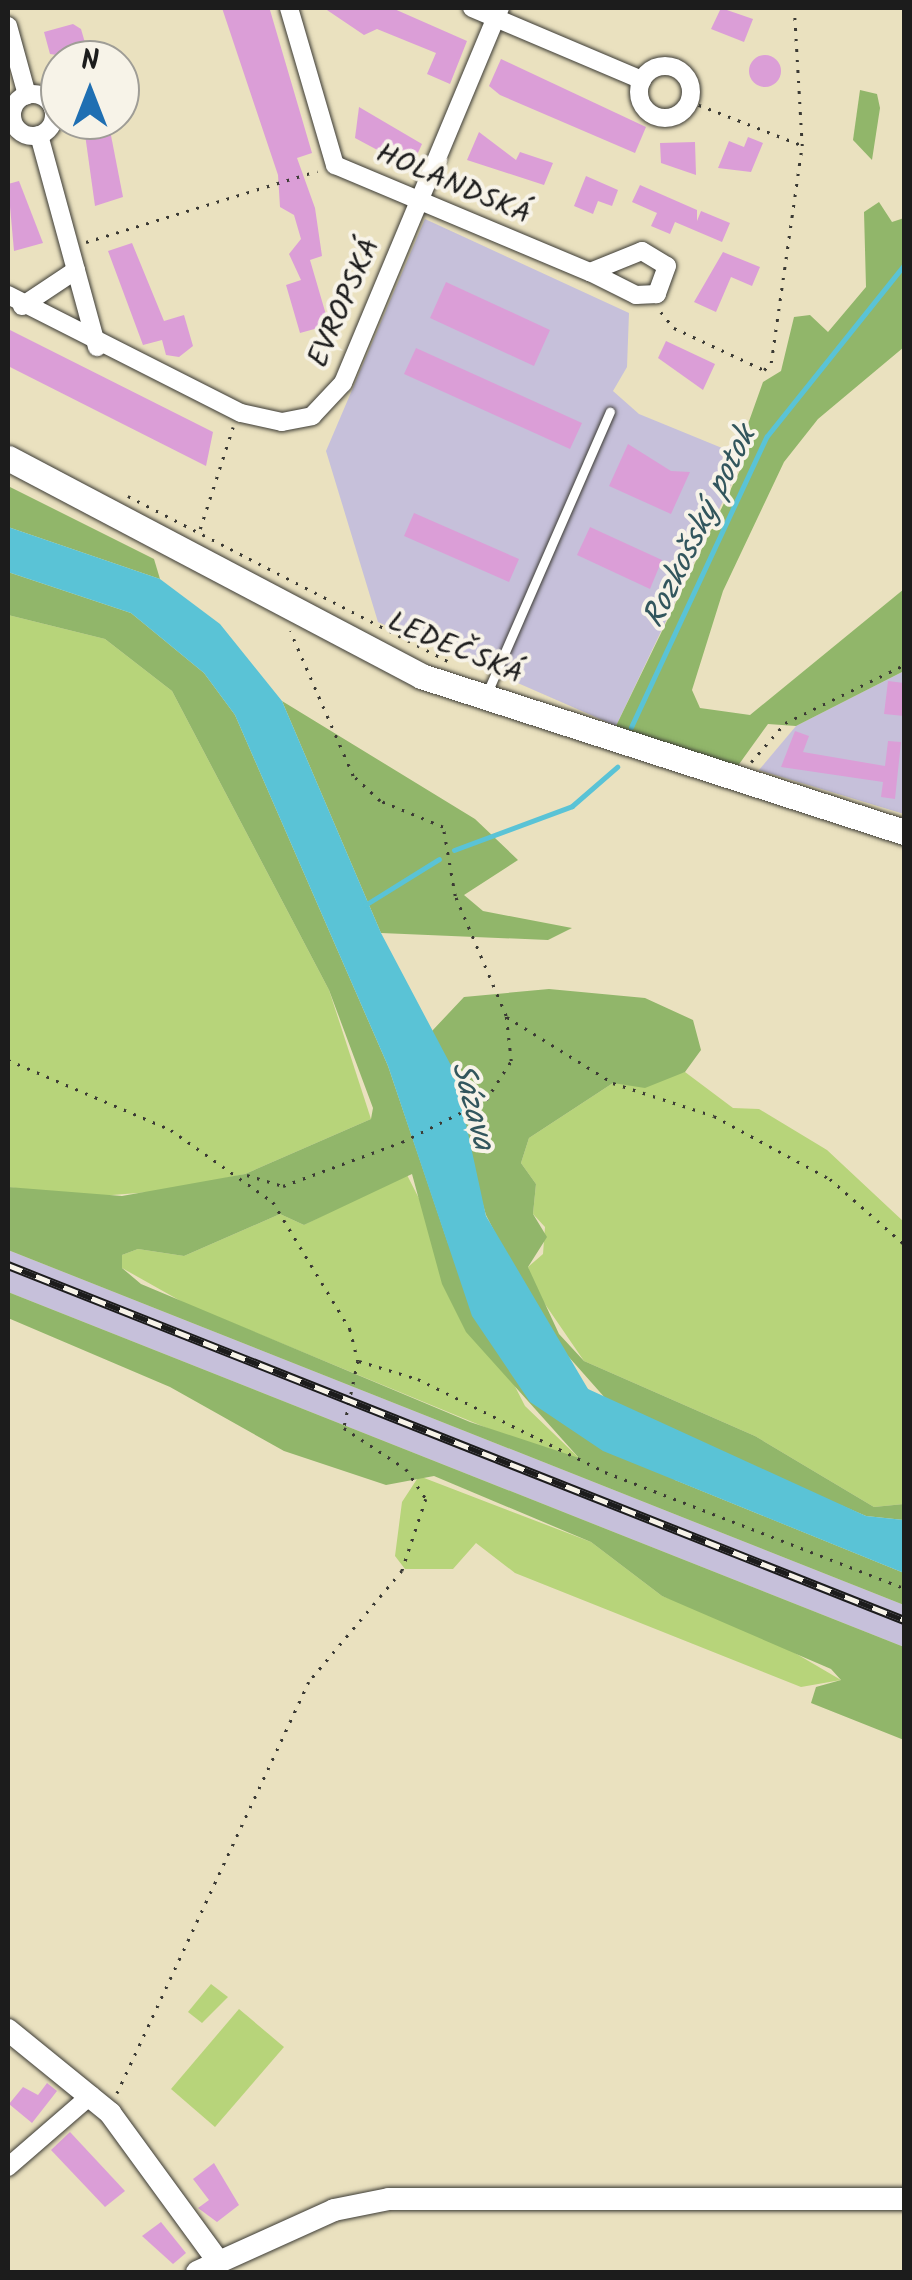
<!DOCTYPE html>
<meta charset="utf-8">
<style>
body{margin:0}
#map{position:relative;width:912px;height:2280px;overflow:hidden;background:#eae1bf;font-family:Kalam,sans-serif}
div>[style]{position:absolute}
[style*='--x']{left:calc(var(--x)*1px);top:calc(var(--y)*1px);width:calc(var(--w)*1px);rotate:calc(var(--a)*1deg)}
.industrial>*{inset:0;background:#c6c0da}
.green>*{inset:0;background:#b7d47a}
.forest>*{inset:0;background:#91b66a}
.water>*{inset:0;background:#5ac3d6}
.stream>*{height:5px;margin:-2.5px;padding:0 2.5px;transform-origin:2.5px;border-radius:2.5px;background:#5ac3d6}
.building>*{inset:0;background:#db9ed7}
.round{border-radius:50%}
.path>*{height:2.5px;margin-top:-1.25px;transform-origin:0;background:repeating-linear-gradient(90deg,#3b3a34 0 2.5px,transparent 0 10.5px)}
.roads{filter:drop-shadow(0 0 2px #3b3a34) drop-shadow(0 0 2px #3b3a34)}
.service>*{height:9px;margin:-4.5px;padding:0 4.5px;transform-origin:4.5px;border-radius:4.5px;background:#fff}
.minor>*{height:18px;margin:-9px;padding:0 9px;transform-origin:9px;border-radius:9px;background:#fff}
.minor>.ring{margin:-9px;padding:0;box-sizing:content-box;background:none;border:18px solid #fff;border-radius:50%}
.tertiary>*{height:22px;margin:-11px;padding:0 11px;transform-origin:11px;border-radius:11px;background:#fff}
.secondary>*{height:25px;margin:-12.5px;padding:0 12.5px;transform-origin:12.5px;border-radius:12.5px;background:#fff}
.rail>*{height:9px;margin-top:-4.5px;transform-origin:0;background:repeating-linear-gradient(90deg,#f7f3e8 0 15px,#1c1c1c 0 30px);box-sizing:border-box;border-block:2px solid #1c1c1c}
span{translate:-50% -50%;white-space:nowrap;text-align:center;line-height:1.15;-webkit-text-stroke:8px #f7f3e8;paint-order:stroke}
.street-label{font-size:30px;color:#1c1c1c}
.water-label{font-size:32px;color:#32565d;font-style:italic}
.frame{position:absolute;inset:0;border:10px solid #1c1c1c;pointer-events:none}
.north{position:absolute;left:40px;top:40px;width:100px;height:100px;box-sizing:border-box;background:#f7f3e8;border:2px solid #9f9d96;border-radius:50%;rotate:0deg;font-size:28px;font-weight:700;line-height:40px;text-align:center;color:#1c1c1c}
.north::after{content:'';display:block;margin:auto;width:35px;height:45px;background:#1f6fb2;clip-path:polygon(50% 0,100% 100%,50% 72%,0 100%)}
</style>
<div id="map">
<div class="industrial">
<i style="clip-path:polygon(425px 219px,629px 313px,627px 367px,613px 391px,639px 414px,744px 457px,616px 726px,378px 622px,326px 451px)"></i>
<i style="clip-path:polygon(904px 671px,904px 814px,759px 770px,796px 726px)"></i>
<i style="clip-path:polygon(8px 1250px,904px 1605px,904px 1647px,8px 1292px)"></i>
</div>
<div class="green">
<i style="clip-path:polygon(8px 615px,105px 639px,172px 691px,329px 990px,371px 1119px,245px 1174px,164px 1191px,86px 1197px,8px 1187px)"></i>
<i style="clip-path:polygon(685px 1072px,733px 1108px,759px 1109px,827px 1150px,904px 1222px,904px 1504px,874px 1507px,755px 1436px,584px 1361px,534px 1288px,528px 1267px,543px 1254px,545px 1227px,533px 1214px,536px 1184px,521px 1163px,529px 1138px,613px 1083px)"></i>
<i style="clip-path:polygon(406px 1173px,525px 1406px,579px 1458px,560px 1458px,186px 1304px,122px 1268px,122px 1255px,138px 1249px,184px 1256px,280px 1214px,304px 1225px)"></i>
<i style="clip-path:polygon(419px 1476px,591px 1542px,662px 1596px,754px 1629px,841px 1680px,801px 1687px,515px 1573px,476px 1543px,453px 1569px,405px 1569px,395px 1556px,402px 1502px)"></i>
<i style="clip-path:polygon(211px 1984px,228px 1997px,202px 2023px,188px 2012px)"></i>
<i style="clip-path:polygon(239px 2009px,284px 2047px,215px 2127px,171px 2089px)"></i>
</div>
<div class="forest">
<i style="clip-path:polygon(860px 90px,877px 94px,880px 108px,872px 160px,853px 140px)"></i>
<i style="clip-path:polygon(879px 202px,892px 222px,904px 218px,904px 347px,818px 419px,784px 462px,723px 591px,692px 690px,700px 708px,750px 715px,904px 589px,904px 671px,796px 726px,768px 724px,737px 767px,616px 726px,743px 464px,748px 424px,763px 382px,781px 371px,794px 317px,810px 315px,828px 332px,866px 287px,864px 212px)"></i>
<i style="clip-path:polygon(8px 486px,154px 559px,160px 579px,8px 527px)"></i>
<i style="clip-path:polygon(evenodd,8px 572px,131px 613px,204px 673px,235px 715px,388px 1066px,448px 1243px,675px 1480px,904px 1573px,904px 1605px,8px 1250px,8px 1187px,122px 1196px,245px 1174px,371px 1119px,373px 1108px,329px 990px,172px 691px,105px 639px,8px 615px,8px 572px,412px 1174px,442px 1284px,466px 1332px,579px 1458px,470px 1422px,141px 1284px,122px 1268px,122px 1255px,138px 1249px,184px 1256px,280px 1214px,304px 1225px,412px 1174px)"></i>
<i style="clip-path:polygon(282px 701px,475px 819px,518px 860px,464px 895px,483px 911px,572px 928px,548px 940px,381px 933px)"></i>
<i style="clip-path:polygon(549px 989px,645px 998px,693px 1020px,701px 1050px,685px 1072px,645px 1088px,613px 1083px,529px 1138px,521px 1163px,536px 1184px,533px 1214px,547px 1237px,528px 1267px,559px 1334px,584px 1361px,755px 1436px,874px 1507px,904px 1504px,904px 1520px,866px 1516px,614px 1408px,544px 1329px,486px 1215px,432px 1031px,464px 997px)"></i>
<i style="clip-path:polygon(8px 1292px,904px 1647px,904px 1740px,811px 1703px,816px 1687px,841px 1680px,831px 1669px,662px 1596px,591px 1542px,434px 1476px,386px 1485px,284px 1451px,170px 1387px,8px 1318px)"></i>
</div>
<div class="water">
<i style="clip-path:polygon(8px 527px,160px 579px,220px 624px,282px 701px,381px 933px,455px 1073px,486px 1216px,588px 1389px,866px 1516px,904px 1520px,904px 1573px,603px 1451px,530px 1402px,472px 1316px,388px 1066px,235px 715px,204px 673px,131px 613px,8px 572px)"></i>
</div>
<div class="stream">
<i style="--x:631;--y:727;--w:321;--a:-65"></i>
<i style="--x:767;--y:436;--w:219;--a:-51.3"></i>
<i style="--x:454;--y:850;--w:126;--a:-20.4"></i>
<i style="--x:572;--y:806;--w:60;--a:-40.9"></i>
<i style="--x:365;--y:905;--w:87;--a:-31.9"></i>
</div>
<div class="building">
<i style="clip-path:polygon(222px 8px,270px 10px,312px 153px,297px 158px,315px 208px,322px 256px,310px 260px,329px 325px,300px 333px,286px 285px,301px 280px,289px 254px,301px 239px,294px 215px,280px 207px,278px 175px)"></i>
<i style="clip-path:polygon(324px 8px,392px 8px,467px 41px,450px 84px,427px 74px,436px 53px,377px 29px,364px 35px)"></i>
<i style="clip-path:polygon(721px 8px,753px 19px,744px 42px,711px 29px)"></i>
<i style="clip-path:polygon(73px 24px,81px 29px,90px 60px,50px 54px,44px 32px)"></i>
<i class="round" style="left:749px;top:55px;width:32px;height:32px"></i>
<i style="clip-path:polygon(501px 59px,646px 127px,635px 153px,500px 95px,489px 86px)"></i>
<i style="clip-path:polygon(359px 107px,422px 144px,411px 168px,355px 138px)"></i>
<i style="clip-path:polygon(83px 120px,108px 120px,123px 197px,95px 206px)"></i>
<i style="clip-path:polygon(479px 132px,516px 160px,520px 152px,553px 163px,544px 185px,467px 160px)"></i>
<i style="clip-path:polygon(748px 137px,763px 143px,751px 172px,718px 168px,729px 141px,744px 147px)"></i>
<i style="clip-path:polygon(695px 142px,696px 175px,661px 163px,660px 143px)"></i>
<i style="clip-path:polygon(586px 176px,618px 190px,612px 206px,598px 201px,593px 214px,574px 206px)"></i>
<i style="clip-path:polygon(19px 181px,43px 243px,14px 251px,8px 184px)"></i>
<i style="clip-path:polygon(640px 185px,697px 210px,697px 221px,701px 211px,730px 223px,722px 242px,675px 222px,670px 234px,651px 226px,657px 213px,632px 202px)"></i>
<i style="clip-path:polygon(132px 243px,164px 321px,184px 315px,193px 346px,179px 357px,166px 355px,162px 340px,143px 345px,108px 251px)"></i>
<i style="clip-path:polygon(723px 252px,760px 267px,752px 286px,731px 277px,716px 312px,694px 302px)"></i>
<i style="clip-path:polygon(446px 282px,550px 330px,534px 366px,430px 318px)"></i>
<i style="clip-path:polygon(8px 329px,213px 432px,206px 466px,8px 366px)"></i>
<i style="clip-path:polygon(666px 341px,715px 364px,703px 390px,658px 358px)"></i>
<i style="clip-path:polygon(416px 348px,582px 423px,570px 449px,404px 374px)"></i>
<i style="clip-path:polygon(628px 444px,671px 471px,690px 472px,671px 514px,609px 486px)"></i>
<i style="clip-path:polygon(414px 513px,519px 559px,509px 582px,404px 536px)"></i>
<i style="clip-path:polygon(590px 527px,662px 560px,650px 589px,577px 555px)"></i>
<i style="clip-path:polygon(888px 681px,904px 683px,904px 716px,884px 714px)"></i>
<i style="clip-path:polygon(795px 731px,809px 736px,803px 752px,885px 766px,888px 741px,901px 742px,895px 799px,881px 797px,883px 782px,781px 767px)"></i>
<i style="clip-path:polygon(47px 2083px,57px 2091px,32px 2123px,9px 2104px,23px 2087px,38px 2095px)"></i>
<i style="clip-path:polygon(70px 2132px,125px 2191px,105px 2207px,51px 2150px)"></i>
<i style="clip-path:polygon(214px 2163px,239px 2205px,217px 2222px,198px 2208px,209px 2200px,193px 2179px)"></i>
<i style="clip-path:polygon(161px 2222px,186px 2253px,173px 2264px,142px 2236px)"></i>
</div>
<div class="path">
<i style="--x:689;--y:101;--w:120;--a:21.4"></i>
<i style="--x:86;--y:242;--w:242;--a:-17.1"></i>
<i style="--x:661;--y:312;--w:21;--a:51"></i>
<i style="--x:674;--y:328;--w:99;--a:25"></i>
<i style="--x:764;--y:370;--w:10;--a:-45"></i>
<i style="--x:771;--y:363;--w:219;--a:-81.9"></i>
<i style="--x:802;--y:146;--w:138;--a:-93.3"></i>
<i style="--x:128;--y:496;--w:362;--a:27.3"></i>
<i style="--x:200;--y:529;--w:107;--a:-72.1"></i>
<i style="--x:751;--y:762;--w:52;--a:-48.9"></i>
<i style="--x:785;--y:723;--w:132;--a:-26"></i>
<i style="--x:507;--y:1017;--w:125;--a:31.9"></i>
<i style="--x:613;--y:1083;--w:106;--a:18.1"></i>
<i style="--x:714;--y:1116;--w:132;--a:28.5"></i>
<i style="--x:830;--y:1179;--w:98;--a:41.3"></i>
<i style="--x:8;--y:1060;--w:177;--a:23.2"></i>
<i style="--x:171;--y:1130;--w:125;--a:35.2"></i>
<i style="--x:273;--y:1202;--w:149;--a:58.8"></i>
<i style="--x:350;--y:1329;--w:33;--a:76"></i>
<i style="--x:358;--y:1361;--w:68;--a:101.8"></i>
<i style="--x:344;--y:1428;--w:74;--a:33.5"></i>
<i style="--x:406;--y:1469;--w:36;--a:56"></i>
<i style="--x:426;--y:1499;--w:76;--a:108.4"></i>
<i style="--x:402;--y:1571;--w:145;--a:130"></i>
<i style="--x:309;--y:1682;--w:454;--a:115"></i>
<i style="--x:247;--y:1175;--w:38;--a:17"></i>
<i style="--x:283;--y:1186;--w:127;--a:-20.3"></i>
<i style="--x:402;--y:1142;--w:94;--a:-26.6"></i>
<i style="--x:486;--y:1100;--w:46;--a:-57.3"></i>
<i style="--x:511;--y:1061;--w:45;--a:-96.3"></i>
<i style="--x:506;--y:1016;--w:130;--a:-113"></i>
<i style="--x:455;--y:896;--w:70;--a:-99.9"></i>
<i style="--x:443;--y:827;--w:68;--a:-157.6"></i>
<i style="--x:380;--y:801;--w:37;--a:-137"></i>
<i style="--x:353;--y:776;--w:158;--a:-113.5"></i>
<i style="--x:359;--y:1361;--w:62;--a:17"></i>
<i style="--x:418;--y:1379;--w:209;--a:26.4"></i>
<i style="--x:605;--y:1472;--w:321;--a:21.2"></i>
</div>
<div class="roads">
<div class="service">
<i style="--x:487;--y:693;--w:307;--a:-66.4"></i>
</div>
<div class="minor">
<i style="--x:289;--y:8;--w:164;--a:73.7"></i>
<i style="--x:335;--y:165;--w:277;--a:22.8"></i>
<i style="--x:472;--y:8;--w:185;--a:23"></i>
<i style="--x:8;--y:26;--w:72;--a:74.6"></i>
<i class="ring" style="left:639px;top:66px;width:34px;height:34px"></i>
<i class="ring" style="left:12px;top:94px;width:24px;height:24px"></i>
<i style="--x:39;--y:135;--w:220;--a:74.7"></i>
<i style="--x:642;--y:251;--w:29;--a:31"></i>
<i style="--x:667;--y:266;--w:30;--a:110"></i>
<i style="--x:657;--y:294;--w:21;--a:177"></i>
<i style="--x:636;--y:295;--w:51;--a:-153.4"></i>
<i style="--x:590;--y:272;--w:56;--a:-22"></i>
<i style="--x:8;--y:295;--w:261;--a:26.9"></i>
<i style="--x:241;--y:413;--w:42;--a:12.4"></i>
<i style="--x:282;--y:422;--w:31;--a:-11"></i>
<i style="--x:312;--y:416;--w:45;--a:-46.8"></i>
<i style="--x:343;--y:383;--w:407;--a:-67.3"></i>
<i style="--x:22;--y:306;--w:65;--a:-33.7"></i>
<i style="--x:8;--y:2167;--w:110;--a:-40.9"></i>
</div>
<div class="tertiary">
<i style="--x:8;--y:2030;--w:132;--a:39.1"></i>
<i style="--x:110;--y:2113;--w:182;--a:53.9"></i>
<i style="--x:197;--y:2272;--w:150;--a:-24.3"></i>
<i style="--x:334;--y:2210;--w:56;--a:-11.3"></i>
<i style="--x:389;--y:2199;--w:515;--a:0"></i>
</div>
<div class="secondary">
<i style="--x:8;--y:458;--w:467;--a:27.8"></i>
<i style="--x:421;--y:676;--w:508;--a:17.9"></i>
</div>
</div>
<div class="rail">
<i style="--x:8;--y:1265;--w:964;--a:21.61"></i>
</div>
<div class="street-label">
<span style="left:453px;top:185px;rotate:23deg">HOLANDSKÁ</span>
<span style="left:345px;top:303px;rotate:-66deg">EVROPSKÁ</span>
<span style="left:455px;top:649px;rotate:23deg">LEDEČSKÁ</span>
</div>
<div class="water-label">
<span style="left:701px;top:528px;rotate:-64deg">Rozkošský potok</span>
<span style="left:471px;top:1106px;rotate:75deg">Sázava</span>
</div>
<div class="frame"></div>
<div class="north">N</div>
</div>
